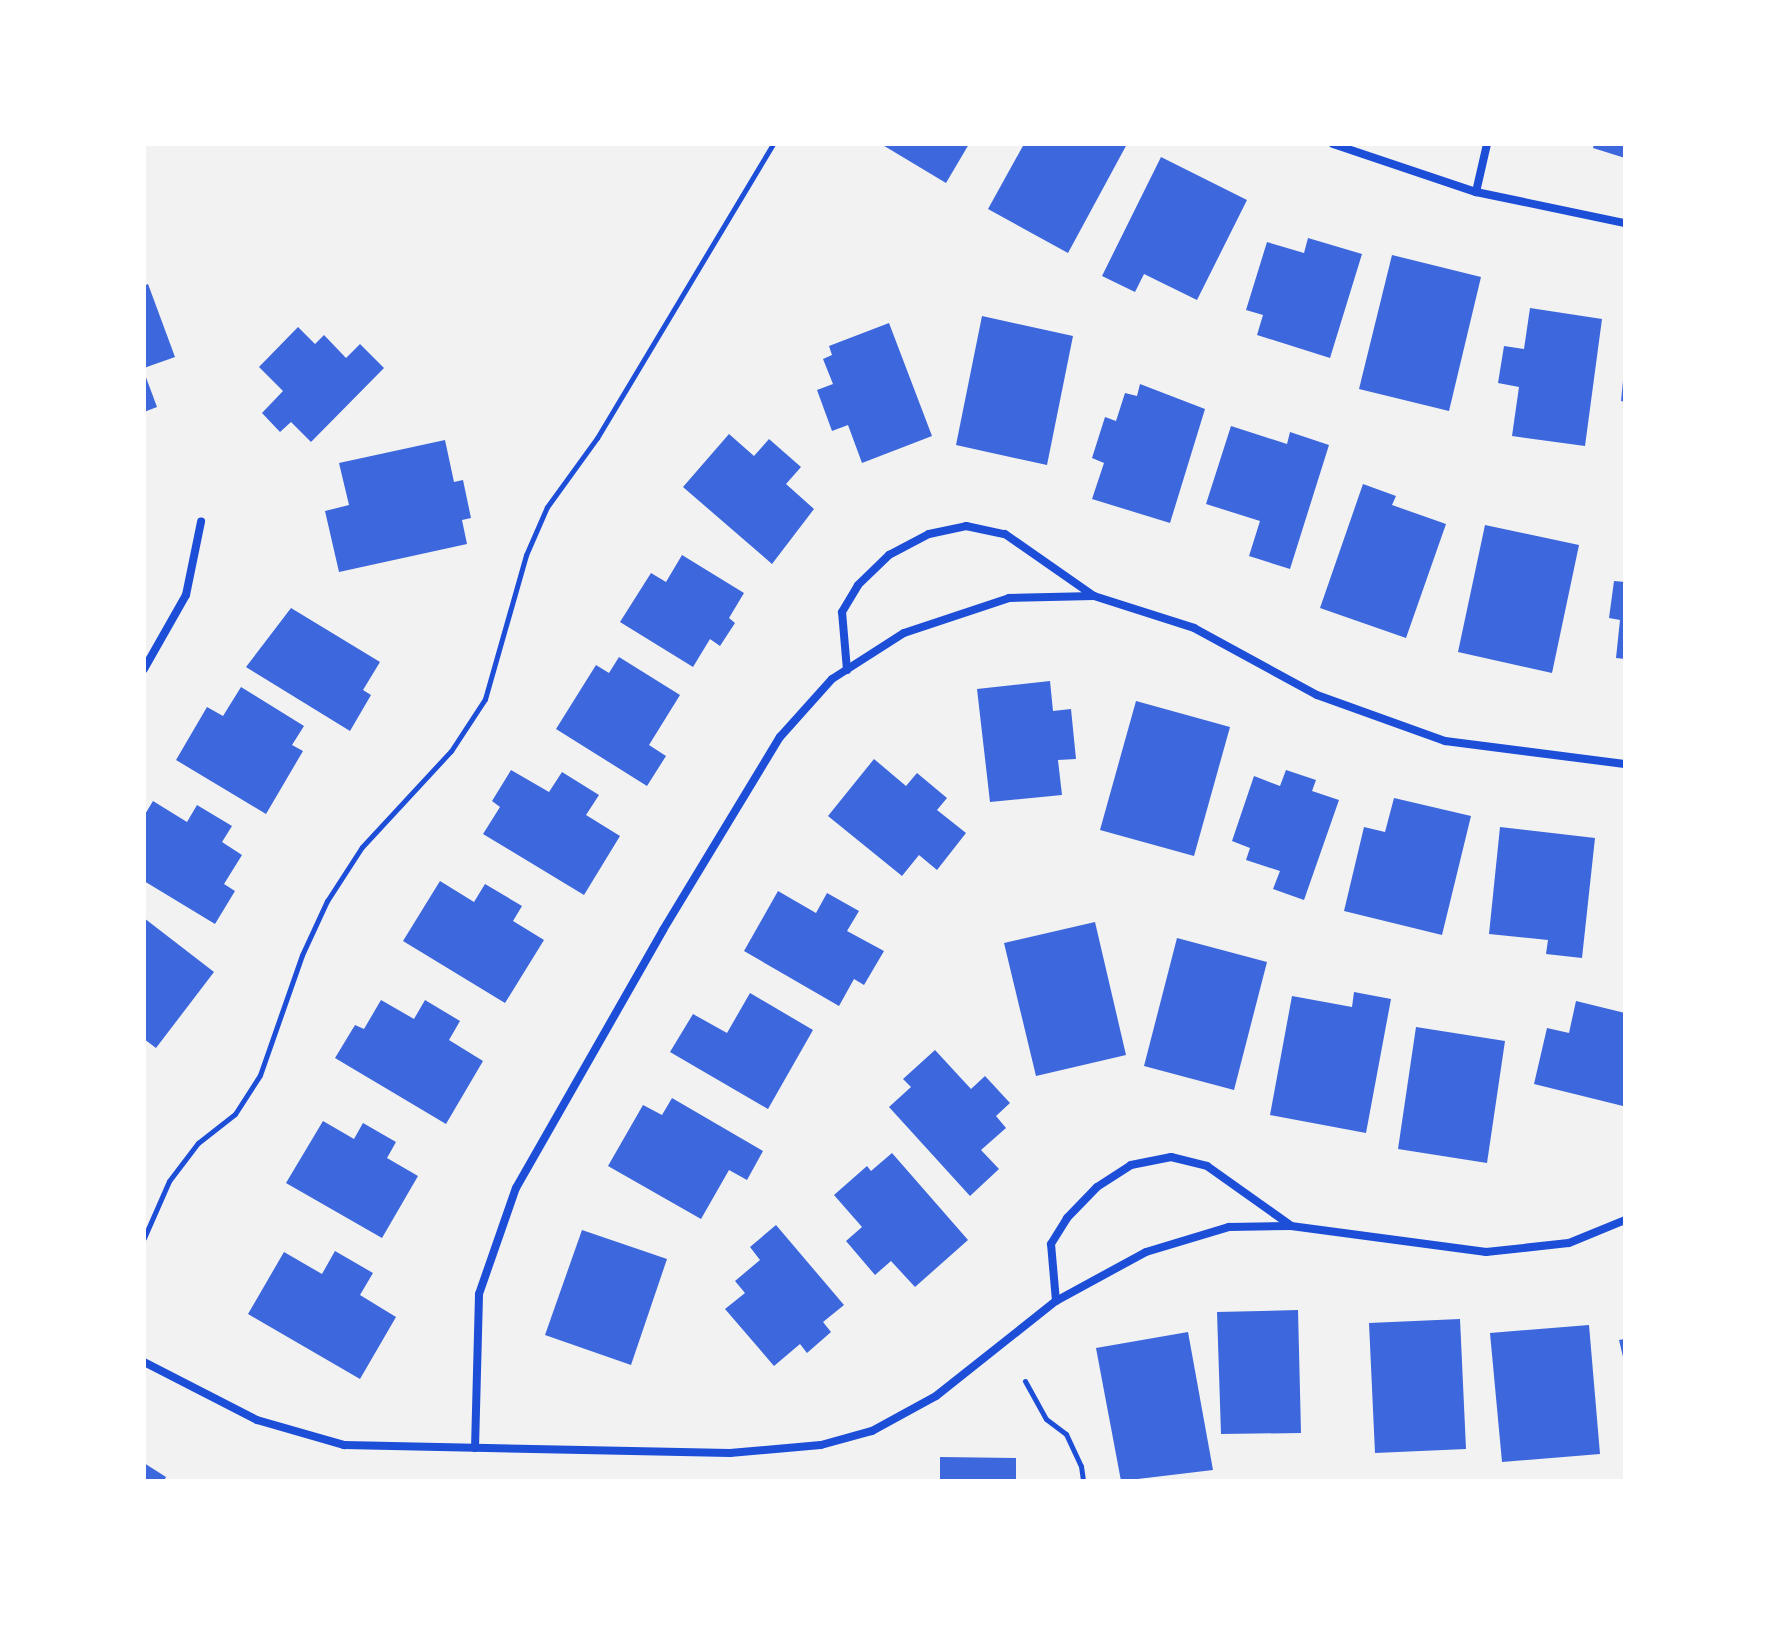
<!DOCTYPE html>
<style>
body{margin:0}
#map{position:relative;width:1769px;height:1625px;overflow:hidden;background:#f2f2f2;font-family:"Alegreya Sans",sans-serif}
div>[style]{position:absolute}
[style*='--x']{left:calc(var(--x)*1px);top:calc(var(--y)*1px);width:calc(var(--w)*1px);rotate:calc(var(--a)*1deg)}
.building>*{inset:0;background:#3d67dc}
.path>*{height:5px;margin:-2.5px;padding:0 2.5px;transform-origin:2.5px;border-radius:2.5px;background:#1d4ed8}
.minor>*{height:8px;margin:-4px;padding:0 4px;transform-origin:4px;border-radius:4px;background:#1d4ed8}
span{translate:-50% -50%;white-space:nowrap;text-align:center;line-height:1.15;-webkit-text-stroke:6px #fff;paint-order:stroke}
.frame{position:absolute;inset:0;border:146px solid #fff;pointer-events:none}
</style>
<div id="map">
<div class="building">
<i style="clip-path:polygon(881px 144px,969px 144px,946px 183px)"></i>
<i style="clip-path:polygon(1024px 144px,1127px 144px,1068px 253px,988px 209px)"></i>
<i style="clip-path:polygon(1594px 144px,1625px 144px,1625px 158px,1593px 148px)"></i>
<i style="clip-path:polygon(1161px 157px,1247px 200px,1197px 300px,1144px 274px,1135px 292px,1102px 276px)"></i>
<i style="clip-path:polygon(1308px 238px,1362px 254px,1330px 358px,1257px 335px,1263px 315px,1246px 310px,1267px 242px,1304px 253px)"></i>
<i style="clip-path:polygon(1392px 255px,1481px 277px,1449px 411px,1359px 389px)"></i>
<i style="clip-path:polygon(148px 284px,175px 357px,144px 368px,144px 286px)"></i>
<i style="clip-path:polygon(1530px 308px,1602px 319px,1585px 446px,1512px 436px,1519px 387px,1498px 383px,1504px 346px,1524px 349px)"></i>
<i style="clip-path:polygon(982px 316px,1073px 336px,1047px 465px,956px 445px)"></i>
<i style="clip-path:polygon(889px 323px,932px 436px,862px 463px,848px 425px,832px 431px,817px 390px,833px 384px,823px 359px,832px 355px,829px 346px)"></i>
<i style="clip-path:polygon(298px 327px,315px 344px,324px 335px,346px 358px,360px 344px,384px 368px,311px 442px,291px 422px,280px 432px,262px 413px,283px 391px,259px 367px)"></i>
<i style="clip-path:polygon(144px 372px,157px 407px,144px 412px)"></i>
<i style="clip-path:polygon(1623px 381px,1625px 381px,1625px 402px,1621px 401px)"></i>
<i style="clip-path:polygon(1140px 384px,1205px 409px,1170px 523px,1092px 499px,1104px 463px,1092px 458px,1105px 417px,1116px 421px,1125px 393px,1137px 396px)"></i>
<i style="clip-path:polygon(1231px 426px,1287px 444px,1290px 432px,1329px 445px,1290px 569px,1249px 556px,1260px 521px,1206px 504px)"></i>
<i style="clip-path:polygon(729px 434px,754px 456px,769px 439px,801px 467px,786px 484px,814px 509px,772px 564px,683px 487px)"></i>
<i style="clip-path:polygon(445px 440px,454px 482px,463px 480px,471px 518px,462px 520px,467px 544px,339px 572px,325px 511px,349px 505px,339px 463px)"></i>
<i style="clip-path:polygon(1363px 484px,1396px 496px,1392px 505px,1446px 524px,1406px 638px,1320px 608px)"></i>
<i style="clip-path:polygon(1485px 525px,1579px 545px,1552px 673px,1458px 652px)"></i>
<i style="clip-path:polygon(682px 555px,744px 593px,729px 618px,735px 623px,720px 646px,710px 639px,693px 667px,620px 622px,651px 573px,666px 582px)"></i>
<i style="clip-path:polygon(1614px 581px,1625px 582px,1625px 659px,1616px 658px,1620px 620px,1609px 618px)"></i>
<i style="clip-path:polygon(291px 608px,380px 662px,363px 690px,371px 695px,350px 731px,246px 667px)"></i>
<i style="clip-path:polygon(619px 657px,680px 695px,649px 745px,666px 756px,647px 786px,556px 729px,596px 665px,609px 673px)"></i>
<i style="clip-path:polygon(1050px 681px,1053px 711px,1071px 709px,1076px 759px,1058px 760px,1062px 795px,990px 802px,977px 689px)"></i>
<i style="clip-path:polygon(241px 687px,304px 726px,292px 745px,303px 751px,266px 814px,176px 760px,207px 707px,223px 716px)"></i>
<i style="clip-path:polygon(1136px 701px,1230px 727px,1194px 856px,1100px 830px)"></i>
<i style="clip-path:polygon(874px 759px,906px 786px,917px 773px,947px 798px,937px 810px,966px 833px,937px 870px,919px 855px,902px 876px,828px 816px)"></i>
<i style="clip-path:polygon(511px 770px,549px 792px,562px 772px,599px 795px,586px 815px,620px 836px,584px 895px,483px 834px,500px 807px,492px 801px)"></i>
<i style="clip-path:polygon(1286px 770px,1316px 780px,1312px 791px,1339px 800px,1304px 900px,1273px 889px,1280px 871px,1246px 860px,1250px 848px,1232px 841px,1254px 776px,1280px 786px)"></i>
<i style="clip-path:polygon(1394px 798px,1471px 816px,1442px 935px,1344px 911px,1364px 827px,1385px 832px)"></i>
<i style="clip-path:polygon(153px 801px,187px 822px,197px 805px,232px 826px,222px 842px,242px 855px,224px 884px,235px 891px,215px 924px,144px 881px,144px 816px)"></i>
<i style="clip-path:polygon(1500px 827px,1595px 838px,1582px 958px,1546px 954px,1548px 940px,1489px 934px)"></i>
<i style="clip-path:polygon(440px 881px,474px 902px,485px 884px,522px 906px,513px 921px,544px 940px,505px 1003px,403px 941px)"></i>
<i style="clip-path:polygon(778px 891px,816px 913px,827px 893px,859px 911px,847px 931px,884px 951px,864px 985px,854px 979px,839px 1006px,744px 951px)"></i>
<i style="clip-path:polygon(144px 918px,214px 972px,156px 1048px,144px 1039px)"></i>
<i style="clip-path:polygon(1095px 922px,1126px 1055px,1036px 1076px,1004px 943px)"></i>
<i style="clip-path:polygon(1177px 938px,1267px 962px,1234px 1090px,1144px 1066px)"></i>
<i style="clip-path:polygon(1354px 992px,1391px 999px,1366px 1133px,1270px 1115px,1292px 996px,1352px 1007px)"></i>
<i style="clip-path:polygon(750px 993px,813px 1030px,768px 1109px,670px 1052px,693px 1014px,727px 1033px)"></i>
<i style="clip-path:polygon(381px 1000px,414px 1019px,425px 1000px,460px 1021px,449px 1040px,483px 1061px,446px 1124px,335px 1058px,355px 1025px,364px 1029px)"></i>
<i style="clip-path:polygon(1576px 1001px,1625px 1013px,1623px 1106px,1534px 1084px,1547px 1028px,1569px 1033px)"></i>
<i style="clip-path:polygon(1416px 1027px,1505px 1041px,1487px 1163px,1398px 1149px)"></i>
<i style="clip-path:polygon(935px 1050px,971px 1089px,985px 1076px,1010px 1103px,996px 1116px,1006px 1128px,981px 1150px,999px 1169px,970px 1196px,889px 1107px,911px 1087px,903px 1079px)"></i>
<i style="clip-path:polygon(672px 1098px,763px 1151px,747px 1180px,729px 1170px,701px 1219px,608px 1166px,643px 1105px,662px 1115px)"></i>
<i style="clip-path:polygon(323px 1121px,354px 1139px,363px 1123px,396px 1142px,387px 1158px,418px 1176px,382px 1238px,286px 1183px)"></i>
<i style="clip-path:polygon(892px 1153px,968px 1240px,915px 1287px,891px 1261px,875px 1275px,846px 1241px,862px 1227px,834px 1195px,867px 1166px,871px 1171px)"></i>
<i style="clip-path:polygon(776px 1225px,844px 1305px,823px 1322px,831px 1332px,807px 1353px,800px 1344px,774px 1366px,725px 1309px,745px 1293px,735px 1281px,760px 1260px,750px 1247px)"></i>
<i style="clip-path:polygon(582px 1230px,667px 1259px,631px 1365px,545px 1335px)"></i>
<i style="clip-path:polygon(335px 1251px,373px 1273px,360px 1295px,396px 1317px,360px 1379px,248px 1314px,284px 1252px,322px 1274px)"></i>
<i style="clip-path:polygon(1298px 1310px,1301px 1433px,1221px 1434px,1217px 1312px)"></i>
<i style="clip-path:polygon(1460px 1319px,1466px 1449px,1375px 1453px,1369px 1323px)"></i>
<i style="clip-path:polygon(1589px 1325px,1600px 1454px,1502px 1462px,1490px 1333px)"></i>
<i style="clip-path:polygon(1188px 1332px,1213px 1470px,1121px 1481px,1096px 1348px)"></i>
<i style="clip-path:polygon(1625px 1339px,1625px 1361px,1624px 1361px,1619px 1340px)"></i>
<i style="clip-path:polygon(940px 1457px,1016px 1458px,1016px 1481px,940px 1481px)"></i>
<i style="clip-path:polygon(144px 1463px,166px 1477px,164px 1481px,144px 1481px)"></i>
</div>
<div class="path">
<i style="--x:144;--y:1238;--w:62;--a:-66.3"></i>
<i style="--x:169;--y:1181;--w:48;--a:-52.7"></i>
<i style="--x:198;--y:1143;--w:47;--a:-38.1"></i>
<i style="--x:235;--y:1114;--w:46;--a:-57.3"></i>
<i style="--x:260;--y:1075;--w:127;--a:-70.7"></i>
<i style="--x:302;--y:955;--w:60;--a:-65.2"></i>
<i style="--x:327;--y:901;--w:64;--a:-57.1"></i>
<i style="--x:362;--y:847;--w:131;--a:-47.2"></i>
<i style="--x:451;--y:751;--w:62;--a:-56.8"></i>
<i style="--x:485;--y:699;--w:150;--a:-74.1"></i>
<i style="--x:526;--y:555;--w:52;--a:-66.4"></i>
<i style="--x:547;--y:507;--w:85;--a:-54.1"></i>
<i style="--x:597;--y:438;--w:343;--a:-59.1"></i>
<i style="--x:1025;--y:1381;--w:43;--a:61.1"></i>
<i style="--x:1046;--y:1419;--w:25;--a:37"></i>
<i style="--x:1066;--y:1434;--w:35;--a:65"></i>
<i style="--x:1081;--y:1466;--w:15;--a:82"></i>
</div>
<div class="minor">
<i style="--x:1333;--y:144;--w:151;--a:18.6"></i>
<i style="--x:1476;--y:192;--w:152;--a:11.8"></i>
<i style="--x:1476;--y:192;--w:49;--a:-77.1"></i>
<i style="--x:144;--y:669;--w:85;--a:-60.4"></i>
<i style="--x:186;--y:595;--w:75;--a:-78.4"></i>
<i style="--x:847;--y:670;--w:58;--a:-94.9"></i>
<i style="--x:842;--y:612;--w:31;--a:-59"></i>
<i style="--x:858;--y:585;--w:43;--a:-44.1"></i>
<i style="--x:889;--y:555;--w:45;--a:-27.7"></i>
<i style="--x:929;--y:534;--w:38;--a:-12"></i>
<i style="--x:966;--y:526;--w:40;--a:12"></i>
<i style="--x:1005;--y:534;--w:108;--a:34.9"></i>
<i style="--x:1056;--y:1301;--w:57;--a:-95"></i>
<i style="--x:1051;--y:1244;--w:31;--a:-58"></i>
<i style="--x:1067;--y:1218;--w:43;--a:-45.9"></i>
<i style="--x:1097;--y:1187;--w:40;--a:-32.9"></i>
<i style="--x:1131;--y:1165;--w:41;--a:-11.3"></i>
<i style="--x:1171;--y:1157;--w:37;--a:14"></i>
<i style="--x:1207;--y:1166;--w:102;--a:35.4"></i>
<i style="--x:144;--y:1362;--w:127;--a:27.2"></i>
<i style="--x:257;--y:1420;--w:91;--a:16"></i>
<i style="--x:344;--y:1445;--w:386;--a:1.2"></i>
<i style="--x:730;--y:1453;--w:91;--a:-5"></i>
<i style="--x:821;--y:1445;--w:53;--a:-15.4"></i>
<i style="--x:872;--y:1431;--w:73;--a:-28.7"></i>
<i style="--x:936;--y:1396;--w:153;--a:-38.4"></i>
<i style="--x:1056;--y:1301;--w:102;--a:-28.6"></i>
<i style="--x:1146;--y:1252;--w:87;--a:-16.8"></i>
<i style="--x:1229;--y:1227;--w:62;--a:-0.9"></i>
<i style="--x:1291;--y:1226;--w:197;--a:7.6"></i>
<i style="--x:1486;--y:1252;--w:83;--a:-6.2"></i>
<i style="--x:1569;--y:1243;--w:61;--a:-22.3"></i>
<i style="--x:475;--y:1448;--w:154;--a:-88.5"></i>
<i style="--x:479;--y:1294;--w:112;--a:-70.8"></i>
<i style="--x:516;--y:1188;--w:297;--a:-60.3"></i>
<i style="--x:663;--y:930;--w:226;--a:-58.8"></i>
<i style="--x:780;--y:737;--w:78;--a:-48.1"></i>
<i style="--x:832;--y:679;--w:85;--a:-32.6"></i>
<i style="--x:904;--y:633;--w:111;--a:-18.4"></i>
<i style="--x:1009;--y:598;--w:85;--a:-1.3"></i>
<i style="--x:1094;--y:596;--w:105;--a:17.7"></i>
<i style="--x:1194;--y:628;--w:140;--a:28.6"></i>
<i style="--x:1317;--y:695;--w:136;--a:19.8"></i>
<i style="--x:1445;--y:741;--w:181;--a:7.3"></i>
</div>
<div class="frame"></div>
</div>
